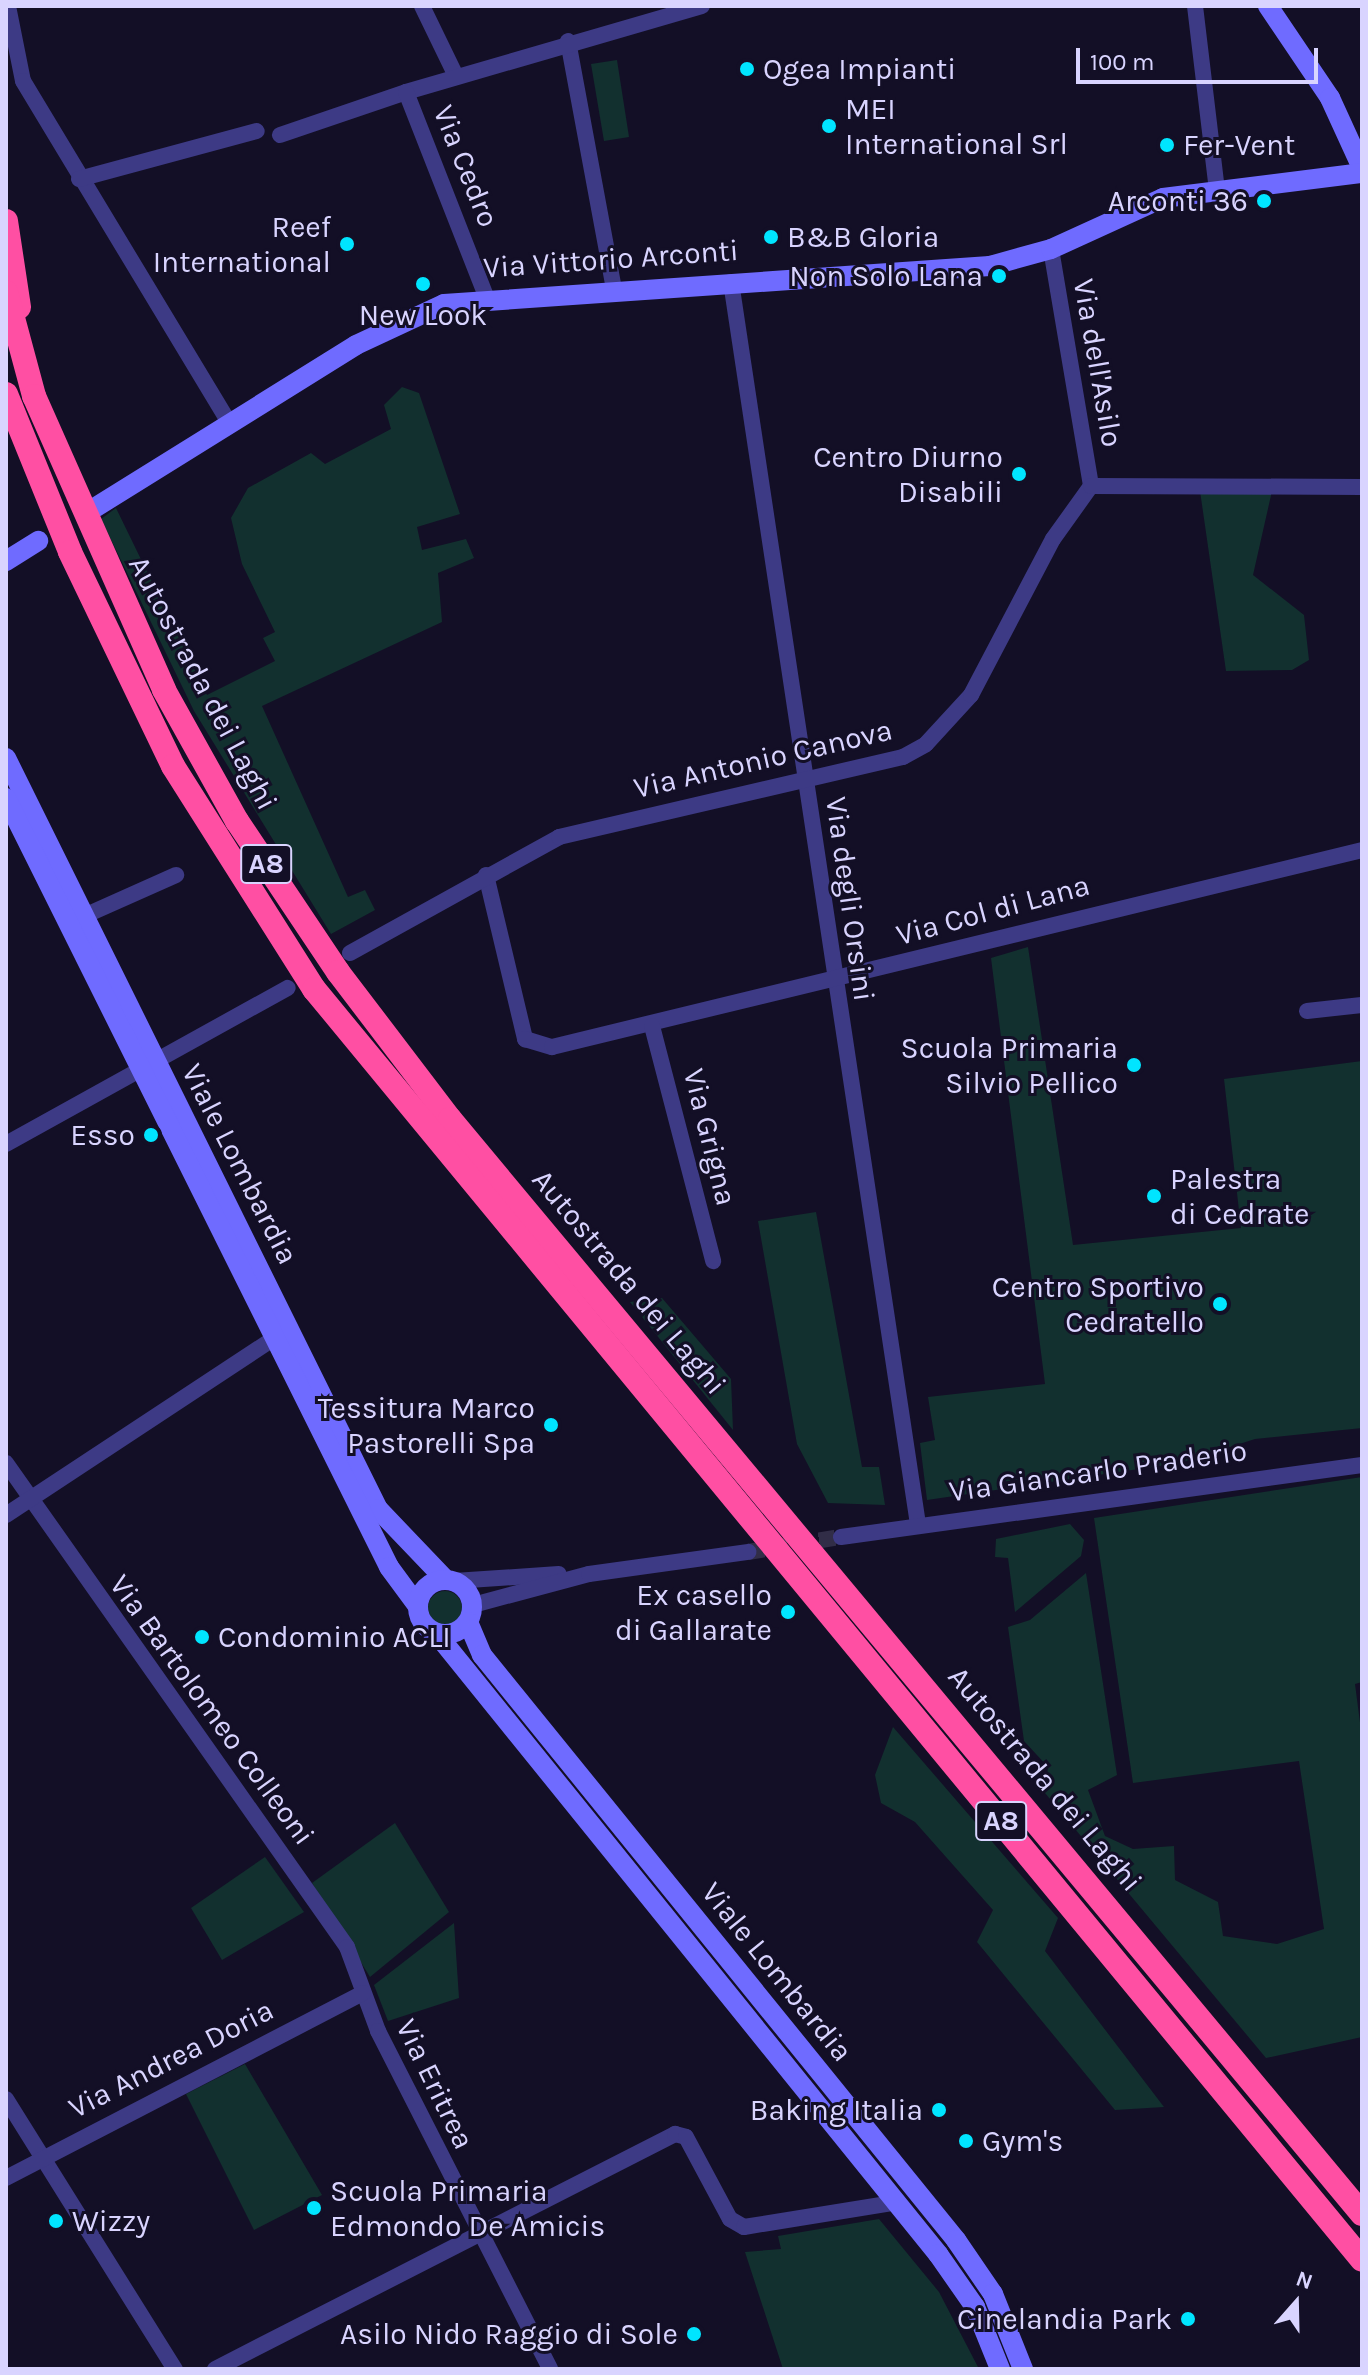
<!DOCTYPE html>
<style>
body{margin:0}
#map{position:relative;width:1368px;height:2375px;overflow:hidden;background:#130f26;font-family:Karla,sans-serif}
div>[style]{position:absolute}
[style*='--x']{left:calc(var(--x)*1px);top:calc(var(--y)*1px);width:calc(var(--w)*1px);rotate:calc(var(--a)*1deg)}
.green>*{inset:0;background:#12302f}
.round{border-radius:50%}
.street-tunnel>*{height:16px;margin-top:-8px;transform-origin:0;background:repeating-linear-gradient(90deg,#312d47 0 16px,transparent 0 24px)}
.street>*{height:16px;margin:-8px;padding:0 8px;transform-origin:8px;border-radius:8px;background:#3d3a85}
.secondary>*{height:20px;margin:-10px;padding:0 10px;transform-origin:10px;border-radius:10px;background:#6f6bff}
.secondary>.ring{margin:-10px;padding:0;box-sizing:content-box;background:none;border:20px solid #6f6bff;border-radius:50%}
.highway>*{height:24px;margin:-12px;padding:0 12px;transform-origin:12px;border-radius:12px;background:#ff4fa3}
.dots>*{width:22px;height:22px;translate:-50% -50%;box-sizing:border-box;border:4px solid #130f26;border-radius:50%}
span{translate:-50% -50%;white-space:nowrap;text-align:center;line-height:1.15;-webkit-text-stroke:6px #130f26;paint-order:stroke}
.shield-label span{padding:2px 6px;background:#130f26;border:2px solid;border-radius:6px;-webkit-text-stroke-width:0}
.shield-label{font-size:28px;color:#d9d4ff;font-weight:700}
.poi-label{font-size:30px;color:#d9d4ff}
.left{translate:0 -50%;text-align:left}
.right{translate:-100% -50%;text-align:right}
.street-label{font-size:30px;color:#d9d4ff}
.frame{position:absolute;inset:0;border:8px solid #d9d4ff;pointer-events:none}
.north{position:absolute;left:1256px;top:2263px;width:80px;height:80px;-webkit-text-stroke:6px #130f26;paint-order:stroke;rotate:20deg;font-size:22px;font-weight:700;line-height:32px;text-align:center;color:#d9d4ff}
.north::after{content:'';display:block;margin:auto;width:28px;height:36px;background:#d9d4ff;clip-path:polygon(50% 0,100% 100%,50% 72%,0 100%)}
.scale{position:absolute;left:1076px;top:48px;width:242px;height:36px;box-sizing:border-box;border:4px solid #d9d4ff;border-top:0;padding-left:10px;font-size:24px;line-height:28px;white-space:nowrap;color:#d9d4ff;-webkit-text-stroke:6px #130f26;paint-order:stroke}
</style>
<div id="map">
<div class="green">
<i style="clip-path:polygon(617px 60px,629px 137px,604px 141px,591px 64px)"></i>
<i style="clip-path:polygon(402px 387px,419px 393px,460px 514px,417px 527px,422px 550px,466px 539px,474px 558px,438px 573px,442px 622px,262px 706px,348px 897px,365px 890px,375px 910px,331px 934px,194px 711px,101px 519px,116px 508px,207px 695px,275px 661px,263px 638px,275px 632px,242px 564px,231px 518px,248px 488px,311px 453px,325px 464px,391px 429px,384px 405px)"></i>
<i style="clip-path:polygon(1200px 491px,1272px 491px,1253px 575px,1304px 615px,1309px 660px,1292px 670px,1226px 671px)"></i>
<i style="clip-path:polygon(1028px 947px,1073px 1245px,1241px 1228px,1224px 1079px,1362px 1061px,1362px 1428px,1255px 1439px,1180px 1463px,927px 1500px,920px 1443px,935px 1440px,928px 1397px,1045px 1384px,991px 958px)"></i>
<i style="clip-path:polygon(816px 1212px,862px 1467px,879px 1467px,885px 1505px,828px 1503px,797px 1444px,758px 1221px)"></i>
<i style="clip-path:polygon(662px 1298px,731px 1379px,733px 1430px,630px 1302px)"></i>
<i style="clip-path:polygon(1362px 1477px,1362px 1682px,1355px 1684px,1362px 1738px,1362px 2037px,1266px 2058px,1045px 1793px,1048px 1767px,1024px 1741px,1008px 1627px,1030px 1620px,1086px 1573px,1117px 1775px,1088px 1790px,1105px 1836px,1133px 1849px,1174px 1846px,1175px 1880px,1218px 1902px,1223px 1936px,1277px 1944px,1324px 1929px,1299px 1761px,1133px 1783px,1094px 1518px)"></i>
<i style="clip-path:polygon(1070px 1524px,1084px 1540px,1081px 1556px,1015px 1612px,1008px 1558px,995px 1557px,996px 1539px)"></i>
<i class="round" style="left:428px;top:1591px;width:34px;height:34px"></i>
<i style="clip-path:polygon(893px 1727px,1058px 1918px,1045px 1951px,1164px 2107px,1115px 2110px,977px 1942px,993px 1910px,915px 1822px,881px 1803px,875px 1775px)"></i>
<i style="clip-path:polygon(395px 1823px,449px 1912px,370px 1977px,312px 1883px)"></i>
<i style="clip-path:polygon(265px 1857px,304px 1912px,222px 1960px,191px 1908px)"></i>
<i style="clip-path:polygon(454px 1923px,459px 1998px,388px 2021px,374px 1985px)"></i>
<i style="clip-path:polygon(245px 2064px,322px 2195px,254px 2230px,186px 2094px)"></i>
<i style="clip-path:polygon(879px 2219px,939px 2292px,979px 2369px,783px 2369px,745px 2252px,781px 2249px,778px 2236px)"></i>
</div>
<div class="street-tunnel">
<i style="--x:748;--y:1552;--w:94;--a:-9.2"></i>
</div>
<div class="street">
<i style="--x:8;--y:6;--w:76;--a:78.7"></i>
<i style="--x:23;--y:81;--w:399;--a:58.9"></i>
<i style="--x:422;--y:6;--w:78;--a:64.1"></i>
<i style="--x:1195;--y:6;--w:185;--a:83.2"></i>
<i style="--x:568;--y:41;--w:253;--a:79.5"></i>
<i style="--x:406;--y:92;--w:308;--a:-16.2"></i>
<i style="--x:280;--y:135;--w:133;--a:-18.8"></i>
<i style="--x:406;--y:92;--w:219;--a:68.6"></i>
<i style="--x:79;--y:179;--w:184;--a:-15.1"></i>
<i style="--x:1051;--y:249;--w:240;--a:80.4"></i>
<i style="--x:731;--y:282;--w:1256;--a:81.44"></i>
<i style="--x:486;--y:875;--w:169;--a:76.6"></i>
<i style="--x:525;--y:1039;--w:28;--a:17"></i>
<i style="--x:552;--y:1047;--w:834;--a:-13.67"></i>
<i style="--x:84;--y:916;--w:101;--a:-24"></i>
<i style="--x:350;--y:953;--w:239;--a:-29"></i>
<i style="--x:559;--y:837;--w:353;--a:-13.1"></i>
<i style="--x:903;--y:757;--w:26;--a:-29"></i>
<i style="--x:926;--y:744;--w:67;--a:-47.4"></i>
<i style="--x:971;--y:695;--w:176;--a:-62.3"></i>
<i style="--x:1053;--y:539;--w:65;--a:-54.4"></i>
<i style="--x:1091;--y:486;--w:271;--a:0.2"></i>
<i style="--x:1307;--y:1011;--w:55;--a:-6.2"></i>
<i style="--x:652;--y:1026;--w:243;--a:75.4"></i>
<i style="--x:6;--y:1144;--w:322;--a:-29"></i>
<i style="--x:6;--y:1463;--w:592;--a:54.83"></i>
<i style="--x:347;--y:1947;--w:90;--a:69.7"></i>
<i style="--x:378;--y:2031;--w:379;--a:63"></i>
<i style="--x:6;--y:1515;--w:323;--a:-33.4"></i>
<i style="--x:841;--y:1537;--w:526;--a:-7.87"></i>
<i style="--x:454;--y:1581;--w:105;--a:-3.8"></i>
<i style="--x:473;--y:1605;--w:120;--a:-15"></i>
<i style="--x:589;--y:1574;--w:161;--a:-7.9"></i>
<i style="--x:6;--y:2099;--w:319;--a:58"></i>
<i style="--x:6;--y:2178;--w:402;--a:-27.4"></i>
<i style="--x:215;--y:2369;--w:517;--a:-27.06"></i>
<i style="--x:675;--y:2134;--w:11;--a:15"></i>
<i style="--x:686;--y:2137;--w:93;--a:61.8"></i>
<i style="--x:730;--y:2219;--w:16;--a:30"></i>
<i style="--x:744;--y:2227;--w:156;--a:-9.2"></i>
</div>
<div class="secondary">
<i style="--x:1268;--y:6;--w:111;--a:56"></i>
<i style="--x:1330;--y:98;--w:77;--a:65.4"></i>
<i style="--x:96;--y:507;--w:306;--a:-31.9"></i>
<i style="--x:356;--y:345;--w:97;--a:-25"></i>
<i style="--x:444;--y:304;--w:547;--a:-3.98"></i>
<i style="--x:990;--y:266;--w:63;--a:-15.6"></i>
<i style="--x:1051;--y:249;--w:123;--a:-24.5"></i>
<i style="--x:1163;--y:198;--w:201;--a:-7.2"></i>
<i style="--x:6;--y:561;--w:38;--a:-32"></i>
<i style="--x:6;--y:758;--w:838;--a:63.65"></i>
<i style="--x:378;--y:1509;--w:97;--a:46.3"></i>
<i style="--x:6;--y:798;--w:859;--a:63.52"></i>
<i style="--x:389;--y:1567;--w:47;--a:53.6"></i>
<i class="ring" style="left:418px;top:1580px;width:34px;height:34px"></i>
<i style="--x:468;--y:1622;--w:36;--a:67"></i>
<i style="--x:482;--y:1655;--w:753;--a:50.98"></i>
<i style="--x:956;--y:2240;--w:65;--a:55.6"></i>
<i style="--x:993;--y:2294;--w:81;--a:68.2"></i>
<i style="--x:436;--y:1633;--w:799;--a:51.05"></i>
<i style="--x:938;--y:2254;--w:65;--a:55.1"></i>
<i style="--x:975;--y:2307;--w:67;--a:68"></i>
</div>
<div class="highway">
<i style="--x:6;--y:221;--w:87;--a:81.4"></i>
<i style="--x:6;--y:292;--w:108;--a:74.9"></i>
<i style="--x:34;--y:396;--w:321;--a:66.1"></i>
<i style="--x:164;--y:690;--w:150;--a:60.9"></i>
<i style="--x:237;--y:821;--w:182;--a:56.2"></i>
<i style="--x:338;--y:972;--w:185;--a:52.7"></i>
<i style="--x:450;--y:1119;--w:1425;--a:50.21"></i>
<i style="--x:6;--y:394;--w:170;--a:67.9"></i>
<i style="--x:70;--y:552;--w:237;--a:64.3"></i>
<i style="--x:173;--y:766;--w:264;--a:57.7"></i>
<i style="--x:314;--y:989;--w:1647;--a:50.49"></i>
</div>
<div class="dots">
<i style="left:747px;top:69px;background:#00e5ff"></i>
<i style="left:829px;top:126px;background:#00e5ff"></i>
<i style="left:1167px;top:145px;background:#00e5ff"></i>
<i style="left:1264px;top:201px;background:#00e5ff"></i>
<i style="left:771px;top:237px;background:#00e5ff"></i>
<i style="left:347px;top:244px;background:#00e5ff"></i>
<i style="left:999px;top:276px;background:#00e5ff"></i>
<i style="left:423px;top:284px;background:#00e5ff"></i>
<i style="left:1019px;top:474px;background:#00e5ff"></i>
<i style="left:1134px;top:1065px;background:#00e5ff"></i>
<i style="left:151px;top:1135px;background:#00e5ff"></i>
<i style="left:1154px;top:1196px;background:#00e5ff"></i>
<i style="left:1220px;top:1304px;background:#00e5ff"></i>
<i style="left:551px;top:1425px;background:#00e5ff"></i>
<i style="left:788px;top:1612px;background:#00e5ff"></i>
<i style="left:202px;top:1637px;background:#00e5ff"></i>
<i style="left:939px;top:2110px;background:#00e5ff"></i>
<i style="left:966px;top:2141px;background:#00e5ff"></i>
<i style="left:314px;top:2208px;background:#00e5ff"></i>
<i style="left:56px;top:2221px;background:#00e5ff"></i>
<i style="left:1188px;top:2319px;background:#00e5ff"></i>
<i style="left:694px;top:2334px;background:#00e5ff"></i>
</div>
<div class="shield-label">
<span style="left:266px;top:864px">A8</span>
<span style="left:1001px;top:1821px">A8</span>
</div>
<div class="poi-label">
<span class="left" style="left:763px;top:69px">Ogea Impianti</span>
<span class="left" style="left:845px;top:126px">MEI<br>International Srl</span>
<span class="left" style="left:1183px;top:145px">Fer-Vent</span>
<span class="right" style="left:1248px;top:201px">Arconti 36</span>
<span class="right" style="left:331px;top:244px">Reef<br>International</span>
<span class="left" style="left:787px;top:237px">B&amp;B Gloria</span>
<span class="right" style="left:983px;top:276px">Non Solo Lana</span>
<span style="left:423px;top:315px">New Look</span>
<span class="right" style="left:1003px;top:474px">Centro Diurno<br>Disabili</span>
<span class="right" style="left:1118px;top:1065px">Scuola Primaria<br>Silvio Pellico</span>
<span class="right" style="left:135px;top:1135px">Esso</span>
<span class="left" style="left:1170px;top:1196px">Palestra<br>di Cedrate</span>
<span class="right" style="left:1204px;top:1304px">Centro Sportivo<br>Cedratello</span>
<span class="right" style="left:535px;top:1425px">Tessitura Marco<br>Pastorelli Spa</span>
<span class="right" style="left:772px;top:1612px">Ex casello<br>di Gallarate</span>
<span class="left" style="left:218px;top:1637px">Condominio ACLI</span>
<span class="right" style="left:923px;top:2110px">Baking Italia</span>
<span class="left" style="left:982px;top:2141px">Gym's</span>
<span class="left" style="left:330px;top:2208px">Scuola Primaria<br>Edmondo De Amicis</span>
<span class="left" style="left:72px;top:2221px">Wizzy</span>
<span class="right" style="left:1172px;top:2319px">Cinelandia Park</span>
<span class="right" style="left:678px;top:2334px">Asilo Nido Raggio di Sole</span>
</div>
<div class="street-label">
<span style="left:466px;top:166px;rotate:68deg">Via Cedro</span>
<span style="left:611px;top:259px;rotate:-4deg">Via Vittorio Arconti</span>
<span style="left:1098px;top:363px;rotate:80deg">Via dell'Asilo</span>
<span style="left:203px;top:683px;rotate:62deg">Autostrada dei Laghi</span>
<span style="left:763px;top:759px;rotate:-13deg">Via Antonio Canova</span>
<span style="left:850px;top:899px;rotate:82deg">Via degli Orsini</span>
<span style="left:993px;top:910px;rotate:-15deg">Via Col di Lana</span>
<span style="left:710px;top:1137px;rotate:76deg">Via Grigna</span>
<span style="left:240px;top:1164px;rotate:63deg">Viale Lombardia</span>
<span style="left:629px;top:1282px;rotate:50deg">Autostrada dei Laghi</span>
<span style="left:1098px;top:1471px;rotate:-8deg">Via Giancarlo Praderio</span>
<span style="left:212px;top:1710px;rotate:54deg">Via Bartolomeo Colleoni</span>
<span style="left:1045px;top:1779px;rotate:50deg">Autostrada dei Laghi</span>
<span style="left:777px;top:1972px;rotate:51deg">Viale Lombardia</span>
<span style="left:171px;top:2059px;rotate:-27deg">Via Andrea Doria</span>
<span style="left:435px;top:2084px;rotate:64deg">Via Eritrea</span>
</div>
<div class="frame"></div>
<div class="north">N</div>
<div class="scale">100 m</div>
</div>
